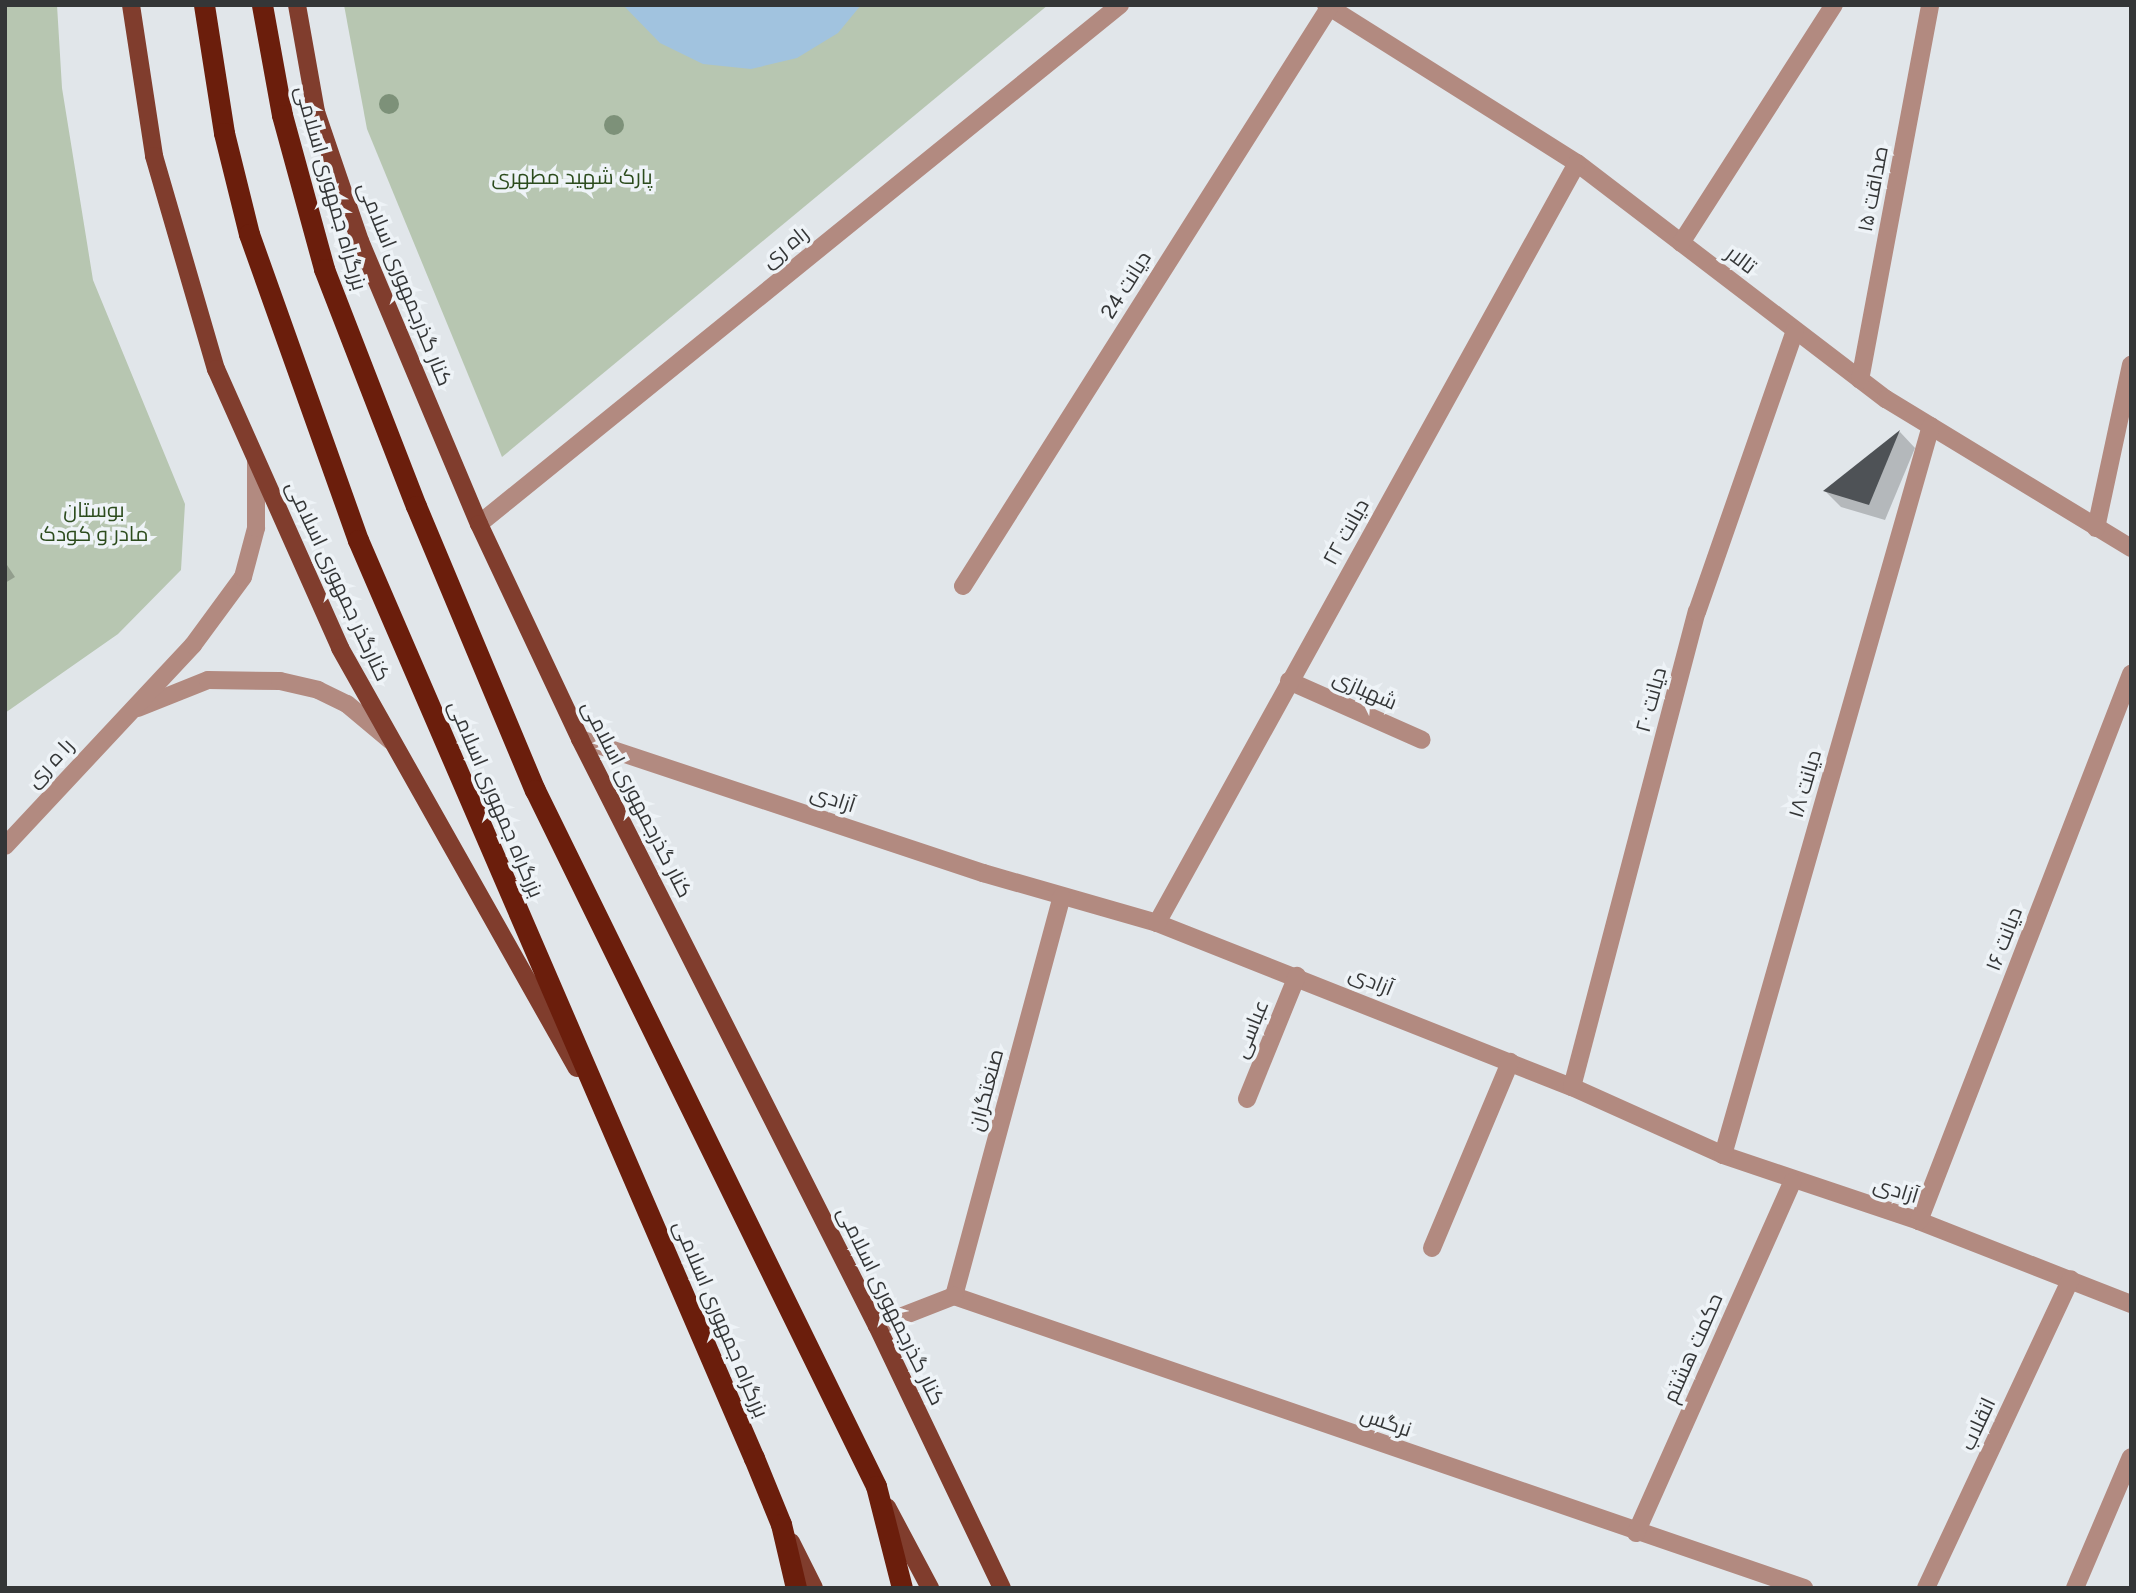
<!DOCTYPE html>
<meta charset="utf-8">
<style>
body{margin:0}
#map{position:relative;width:2136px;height:1593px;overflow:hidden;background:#e1e6ea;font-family:Figtree,Cairo,sans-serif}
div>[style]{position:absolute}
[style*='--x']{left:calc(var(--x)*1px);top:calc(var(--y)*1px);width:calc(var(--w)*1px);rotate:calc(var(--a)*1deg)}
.green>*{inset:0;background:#b7c6b1}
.water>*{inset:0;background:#a1c3df}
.shadow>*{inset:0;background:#0003}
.building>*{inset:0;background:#4e5256}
.minor>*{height:18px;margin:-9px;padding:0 9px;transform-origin:9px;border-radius:9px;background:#b28a80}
.major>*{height:18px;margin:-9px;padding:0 9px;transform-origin:9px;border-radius:9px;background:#803d2d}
.highway>*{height:21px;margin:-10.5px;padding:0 10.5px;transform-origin:10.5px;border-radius:10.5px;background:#6b1e0c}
.trees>*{width:20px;height:20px;margin:-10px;border-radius:50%;background:#7d9179}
span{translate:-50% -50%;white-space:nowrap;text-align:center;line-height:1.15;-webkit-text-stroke:7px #eef3f7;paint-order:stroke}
.park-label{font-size:21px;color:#2c4c1d}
.street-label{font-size:21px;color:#343637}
.frame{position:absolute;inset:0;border:7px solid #343637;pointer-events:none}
</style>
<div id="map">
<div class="green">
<i style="clip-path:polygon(5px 5px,57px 5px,62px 88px,93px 280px,185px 504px,181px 570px,118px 634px,5px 713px)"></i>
<i style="clip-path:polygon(344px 5px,1048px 5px,502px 457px,367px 129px)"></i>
</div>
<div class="water">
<i style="clip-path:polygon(623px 5px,861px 5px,838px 33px,797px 58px,751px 69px,703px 64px,660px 43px)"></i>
</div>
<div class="shadow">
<i style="clip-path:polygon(1900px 432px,1915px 448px,1885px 520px,1841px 507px,1825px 491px)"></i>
<i style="clip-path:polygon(5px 562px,15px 577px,5px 583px)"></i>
</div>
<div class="building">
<i style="clip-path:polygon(1900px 430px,1869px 505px,1823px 491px)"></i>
</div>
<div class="minor">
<i style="--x:1326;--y:5;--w:297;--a:32.2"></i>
<i style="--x:1577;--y:163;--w:389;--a:37.4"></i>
<i style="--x:1886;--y:399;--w:287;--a:31.3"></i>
<i style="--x:1681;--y:243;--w:283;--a:-57.3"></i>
<i style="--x:1860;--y:380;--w:381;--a:-79.4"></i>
<i style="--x:479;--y:524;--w:825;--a:-39"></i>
<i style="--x:2096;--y:528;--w:167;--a:-77.9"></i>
<i style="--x:963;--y:586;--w:684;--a:-57.66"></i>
<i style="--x:1289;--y:681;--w:145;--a:23.9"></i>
<i style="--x:138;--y:708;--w:75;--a:-21.8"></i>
<i style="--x:208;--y:680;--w:72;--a:0.8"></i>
<i style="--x:280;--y:681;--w:39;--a:13"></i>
<i style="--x:318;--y:690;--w:32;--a:26"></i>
<i style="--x:347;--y:704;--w:57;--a:40.1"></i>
<i style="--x:580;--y:739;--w:425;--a:18.4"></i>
<i style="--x:983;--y:873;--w:181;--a:16"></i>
<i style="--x:1157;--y:923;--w:446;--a:21.6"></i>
<i style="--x:1572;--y:1087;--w:166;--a:24.2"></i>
<i style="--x:1723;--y:1155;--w:207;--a:18.6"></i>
<i style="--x:1919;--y:1221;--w:228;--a:21.4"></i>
<i style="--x:5;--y:846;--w:275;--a:-46.9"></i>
<i style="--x:193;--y:645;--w:84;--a:-53.7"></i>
<i style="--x:243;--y:577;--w:51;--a:-75.1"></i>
<i style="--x:256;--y:528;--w:67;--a:-90"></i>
<i style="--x:1157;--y:923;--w:868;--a:-61.07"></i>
<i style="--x:1572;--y:1087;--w:491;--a:-75.3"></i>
<i style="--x:1697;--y:612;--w:298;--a:-70.8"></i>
<i style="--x:1247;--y:1099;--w:133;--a:-67.9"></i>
<i style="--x:1723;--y:1155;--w:758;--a:-74.08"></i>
<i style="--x:1919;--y:1221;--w:587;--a:-68.82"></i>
<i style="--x:1432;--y:1248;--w:202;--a:-67.2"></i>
<i style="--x:954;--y:1296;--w:899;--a:18.96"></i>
<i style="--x:954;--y:1296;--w:413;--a:-74.9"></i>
<i style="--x:877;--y:1326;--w:83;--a:-21.3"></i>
<i style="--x:1636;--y:1533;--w:384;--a:-66"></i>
<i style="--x:1926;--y:1588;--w:341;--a:-64.9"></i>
<i style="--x:2075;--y:1588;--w:142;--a:-66.9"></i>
</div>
<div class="major">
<i style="--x:131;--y:5;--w:153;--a:81.3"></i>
<i style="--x:154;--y:156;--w:222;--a:73.8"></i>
<i style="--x:216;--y:369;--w:305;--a:66"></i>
<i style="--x:340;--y:648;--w:482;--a:60.6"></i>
<i style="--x:297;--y:5;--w:109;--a:79.9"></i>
<i style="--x:316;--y:112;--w:136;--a:71.2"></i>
<i style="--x:360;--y:241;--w:307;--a:67.2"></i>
<i style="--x:479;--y:524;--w:238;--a:64.8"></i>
<i style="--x:580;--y:739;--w:658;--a:63.16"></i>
<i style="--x:877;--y:1326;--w:290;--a:64.5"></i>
<i style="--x:887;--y:1507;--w:92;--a:62"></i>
<i style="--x:791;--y:1542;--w:51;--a:63.4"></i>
</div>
<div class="highway">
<i style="--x:204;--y:5;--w:130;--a:81.1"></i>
<i style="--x:224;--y:133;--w:104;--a:76.1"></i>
<i style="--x:249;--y:234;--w:325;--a:70.4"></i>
<i style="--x:358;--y:540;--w:1000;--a:66.67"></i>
<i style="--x:754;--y:1458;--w:71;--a:67.8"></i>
<i style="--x:781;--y:1524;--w:66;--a:76.8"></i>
<i style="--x:262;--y:5;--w:112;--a:79.7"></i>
<i style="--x:282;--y:115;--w:160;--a:74.7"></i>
<i style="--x:324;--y:269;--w:254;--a:68.8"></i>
<i style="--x:416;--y:506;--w:308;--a:67.3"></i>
<i style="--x:535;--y:790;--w:775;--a:63.9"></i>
<i style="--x:876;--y:1486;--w:105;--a:75.7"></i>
</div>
<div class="trees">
<i style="left:389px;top:104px"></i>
<i style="left:614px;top:125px"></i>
</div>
<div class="park-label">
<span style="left:572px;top:177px">پارک شهید مطهری</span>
<span style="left:94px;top:522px">بوستان<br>مادر و کودک</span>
</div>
<div class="street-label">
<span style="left:331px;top:188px;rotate:74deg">بزرگراه جمهوری اسلامی</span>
<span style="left:1873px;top:189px;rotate:-79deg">صداقت ۱۵</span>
<span style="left:785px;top:247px;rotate:-39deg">راه ری</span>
<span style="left:1741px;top:260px;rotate:37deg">تالار</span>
<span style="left:405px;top:284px;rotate:68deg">کنار گذرجمهوری اسلامی</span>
<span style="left:1126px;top:285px;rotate:-58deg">دیانت 24</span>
<span style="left:1346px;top:532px;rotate:-61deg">دیانت ۲۲</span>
<span style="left:338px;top:581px;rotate:65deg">کنارگذر جمهوری اسلامی</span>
<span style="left:1365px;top:690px;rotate:24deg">شهبازی</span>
<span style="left:1651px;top:700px;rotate:-75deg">دیانت ۲۰</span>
<span style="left:50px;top:763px;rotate:-47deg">را ه ری</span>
<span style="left:1805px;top:784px;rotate:-74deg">دیانت ۱۸</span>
<span style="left:496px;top:799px;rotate:67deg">بزرگراه جمهوری اسلامی</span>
<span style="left:637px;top:799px;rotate:63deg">کنار گذرجمهوری اسلامی</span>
<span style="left:833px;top:799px;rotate:18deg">آزادی</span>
<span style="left:2004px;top:939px;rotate:-69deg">دیانت ۱۶</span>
<span style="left:1371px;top:981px;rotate:22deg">آزادی</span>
<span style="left:1251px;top:1029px;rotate:-68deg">عباسی</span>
<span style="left:986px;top:1090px;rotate:-75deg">صنعتگران</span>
<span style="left:1896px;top:1190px;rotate:17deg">آزادی</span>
<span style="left:891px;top:1306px;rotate:64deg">کنار گذرجمهوری اسلامی</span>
<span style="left:721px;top:1319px;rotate:67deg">بزرگراه جمهوری اسلامی</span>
<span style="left:1693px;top:1348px;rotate:-66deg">حکمت هشتم</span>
<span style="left:1386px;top:1422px;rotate:19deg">نرگس</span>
<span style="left:1978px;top:1424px;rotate:-65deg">انقلاب</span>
</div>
<div class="frame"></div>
</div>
